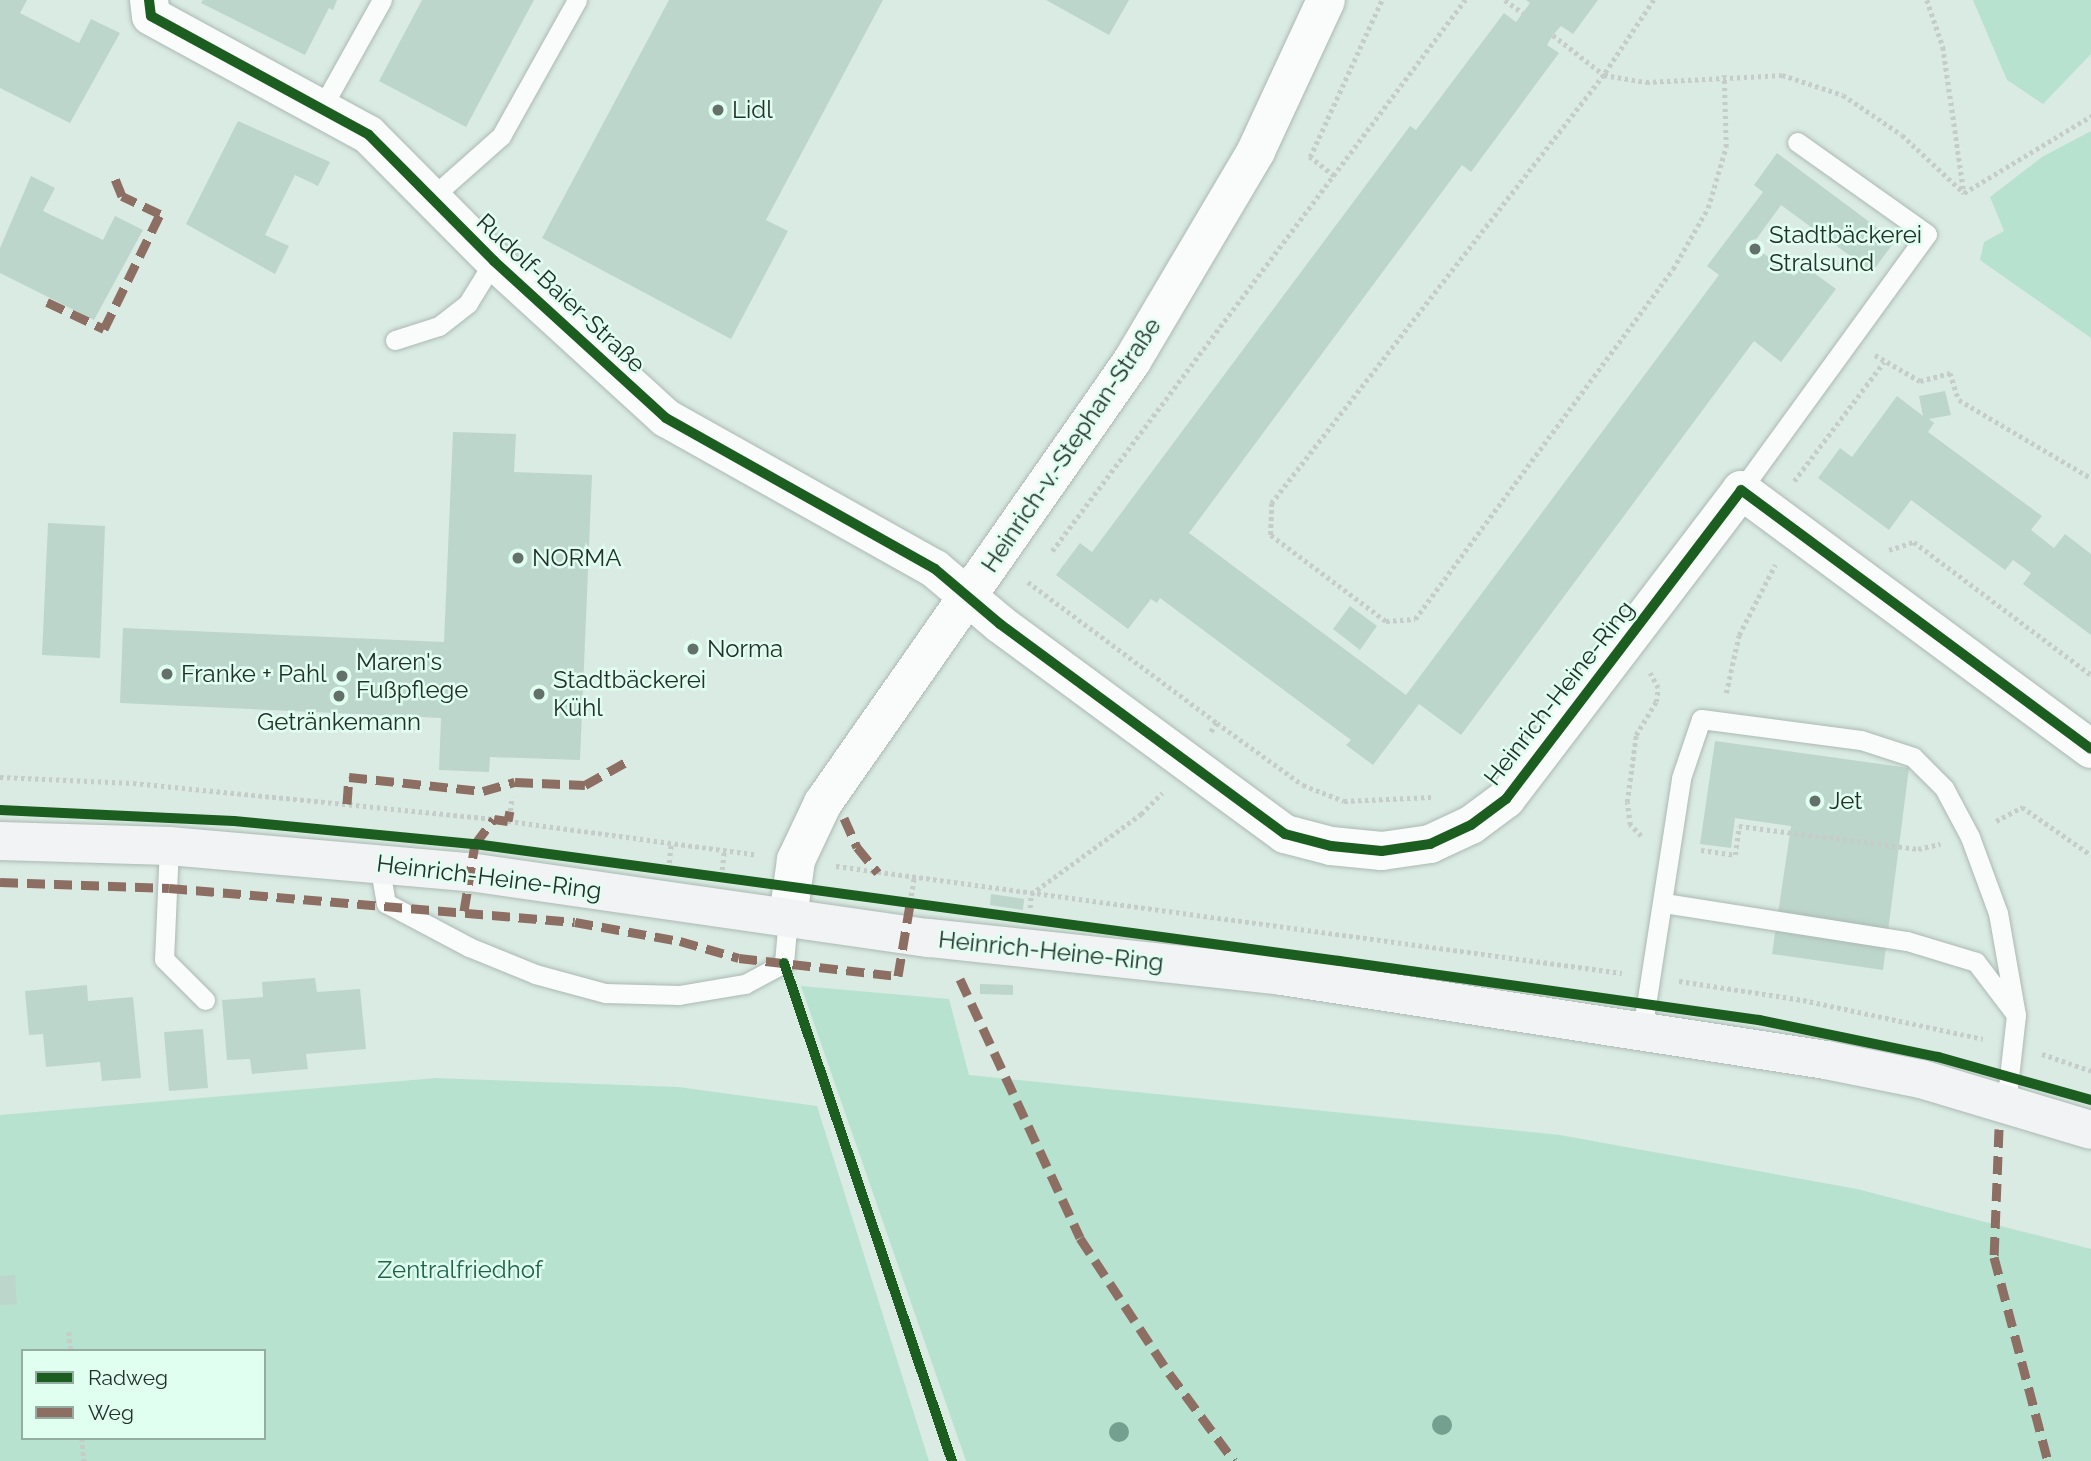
<!DOCTYPE html>
<meta charset="utf-8">
<style>
body{margin:0}
#map{position:relative;width:2091px;height:1461px;overflow:hidden;background:#daebe3;font-family:Raleway,sans-serif}
div>[style]{position:absolute}
[style*='--x']{left:calc(var(--x)*1px);top:calc(var(--y)*1px);width:calc(var(--w)*1px);rotate:calc(var(--a)*1deg)}
.green>*{inset:0;background:#b8e2d0}
.building>*{inset:0;background:#bdd6cb}
.path>*{height:4.5px;margin-top:-2.25px;transform-origin:0;background:repeating-linear-gradient(90deg,#c6ccc9 0 3.5px,transparent 0 7px)}
.roads{filter:drop-shadow(0 0 2px #abb9b3) drop-shadow(0 0 2px #abb9b3)}
.service>*{height:19px;margin:-9.5px;padding:0 9.5px;transform-origin:9.5px;border-radius:9.5px;background:#f9fcfb}
.minor>*{height:38px;margin:-19px;padding:0 19px;transform-origin:19px;border-radius:19px;background:#f9fcfb}
.secondary>*{height:38px;margin:-19px;padding:0 19px;transform-origin:19px;border-radius:19px;background:#f1f3f4}
.quiet>*{height:9px;margin-top:-4.5px;transform-origin:0;background:repeating-linear-gradient(90deg,#8d6e63 0 18px,transparent 0 27px)}
.cycleway>*{height:10px;margin:-5px;padding:0 5px;transform-origin:5px;border-radius:5px;background:#1b5e20}
.trees>*{width:20px;height:20px;margin:-10px;border-radius:50%;background:#74a090}
.dots>*{width:19px;height:19px;translate:-50% -50%;box-sizing:border-box;border:4px solid #e0fff1;border-radius:50%}
span{translate:-50% -50%;white-space:nowrap;text-align:center;line-height:1.15;-webkit-text-stroke:5px #e0fff1;paint-order:stroke}
.poi-label{font-size:24px;color:#24302b}
.left{translate:0 -50%;text-align:left}
.street-label{font-size:24px;color:#24302b}
.park-label{font-size:24px;color:#20634c}
.legend{position:absolute;left:21px;top:1349px;width:245px;height:91px;box-sizing:border-box;background:#e0fff1;border:2px solid #95aca2;margin:0;padding:9px 12px;list-style:none;font-size:21px;color:#24302b}
.legend li{display:flex;align-items:center;gap:14px;height:35px}
.legend b{width:35px;border:2px solid #95aca2}
</style>
<div id="map">
<div class="green">
<i style="clip-path:polygon(1973px 0,2091px 0,2091px 54px,2043px 104px,2007px 80px)"></i>
<i style="clip-path:polygon(2091px 131px,2091px 338px,1980px 260px,1984px 242px,2004px 231px,1990px 197px,2042px 157px)"></i>
<i style="clip-path:polygon(801px 986px,949px 999px,969px 1075px,1560px 1135px,1857px 1189px,2091px 1249px,2091px 1461px,966px 1461px)"></i>
<i style="clip-path:polygon(evenodd,436px 1078px,679px 1087px,817px 1106px,929px 1461px,0 1461px,0 1115px,436px 1078px,23px 1351px,264px 1351px,264px 1438px,23px 1438px,23px 1351px)"></i>
</div>
<div class="building">
<i style="clip-path:polygon(0 0,27px 0,20px 13px,79px 43px,91px 19px,120px 33px,70px 123px,0 88px)"></i>
<i style="clip-path:polygon(203px 0,337px 0,333px 10px,329px 8px,305px 55px,201px 3px)"></i>
<i style="clip-path:polygon(422px 0,534px 0,466px 127px,379px 81px)"></i>
<i style="clip-path:polygon(669px 0,883px 0,766px 220px,788px 231px,731px 339px,542px 238px)"></i>
<i style="clip-path:polygon(1046px 0,1129px 0,1109px 35px)"></i>
<i style="clip-path:polygon(1526px 0,1598px 0,1573px 34px,1561px 26px,1553px 35px,1547px 45px,1559px 53px,1471px 172px,1462px 165px,1189px 533px,1406px 695px,1719px 275px,1707px 266px,1763px 192px,1754px 185px,1777px 153px,1895px 241px,1872px 272px,1781px 205px,1752px 245px,1794px 276px,1803px 265px,1836px 289px,1781px 362px,1754px 341px,1461px 735px,1419px 704px,1373px 765px,1346px 745px,1351px 740px,1160px 598px,1157px 603px,1151px 599px,1128px 629px,1056px 575px,1080px 543px,1092px 552px,1410px 126px,1416px 130px,1504px 13px,1516px 22px,1530px 3px)"></i>
<i style="clip-path:polygon(238px 121px,330px 162px,318px 186px,295px 175px,265px 235px,289px 246px,275px 274px,186px 224px)"></i>
<i style="clip-path:polygon(31px 176px,55px 188px,43px 211px,103px 240px,115px 216px,143px 230px,94px 320px,0 273px,0 248px)"></i>
<i style="clip-path:polygon(1945px 391px,1951px 415px,1929px 419px,1934px 423px,1928px 432px,2042px 516px,2031px 530px,2054px 548px,2065px 534px,2091px 554px,2091px 635px,2023px 584px,2031px 573px,2013px 560px,2005px 570px,1911px 500px,1889px 530px,1818px 478px,1840px 448px,1852px 457px,1897px 396px,1923px 416px,1919px 396px)"></i>
<i style="clip-path:polygon(453px 432px,516px 434px,514px 472px,592px 475px,580px 760px,490px 757px,489px 772px,439px 770px,441px 718px,120px 703px,123px 628px,444px 642px)"></i>
<i style="clip-path:polygon(48px 523px,105px 526px,100px 658px,42px 655px)"></i>
<i style="clip-path:polygon(1350px 606px,1377px 626px,1360px 650px,1333px 629px)"></i>
<i style="clip-path:polygon(1715px 741px,1909px 768px,1883px 970px,1772px 954px,1791px 826px,1735px 818px,1731px 848px,1700px 844px)"></i>
<i style="clip-path:polygon(991px 894px,1024px 899px,1023px 910px,990px 905px)"></i>
<i style="clip-path:polygon(315px 978px,317px 992px,360px 989px,366px 1049px,306px 1054px,308px 1069px,252px 1074px,250px 1059px,227px 1060px,222px 1000px,263px 997px,262px 982px)"></i>
<i style="clip-path:polygon(980px 984px,1013px 985px,1013px 995px,980px 994px)"></i>
<i style="clip-path:polygon(87px 985px,88px 1001px,133px 997px,141px 1078px,102px 1081px,100px 1062px,46px 1067px,43px 1034px,29px 1035px,25px 991px)"></i>
<i style="clip-path:polygon(203px 1029px,208px 1088px,169px 1091px,164px 1032px)"></i>
<i style="clip-path:polygon(15px 1275px,17px 1304px,0 1305px,0 1276px)"></i>
</div>
<div class="path">
<i style="--x:1505;--y:0;--w:22;--a:36"></i>
<i style="--x:1654;--y:0;--w:90;--a:123.7"></i>
<i style="--x:1604;--y:75;--w:542;--a:127.8"></i>
<i style="--x:1272;--y:503;--w:32;--a:92"></i>
<i style="--x:1271;--y:535;--w:144;--a:36.8"></i>
<i style="--x:1386;--y:621;--w:29;--a:-4"></i>
<i style="--x:1415;--y:619;--w:435;--a:-53.6"></i>
<i style="--x:1673;--y:269;--w:70;--a:-60.2"></i>
<i style="--x:1708;--y:208;--w:64;--a:-73.6"></i>
<i style="--x:1726;--y:147;--w:72;--a:-91.6"></i>
<i style="--x:1927;--y:0;--w:50;--a:71.2"></i>
<i style="--x:1943;--y:47;--w:148;--a:81.8"></i>
<i style="--x:1553;--y:35;--w:65;--a:38.1"></i>
<i style="--x:1604;--y:75;--w:43;--a:9.5"></i>
<i style="--x:1646;--y:82;--w:136;--a:-2.9"></i>
<i style="--x:1782;--y:75;--w:64;--a:18.2"></i>
<i style="--x:1843;--y:95;--w:71;--a:34.1"></i>
<i style="--x:1902;--y:135;--w:85;--a:43.1"></i>
<i style="--x:1964;--y:193;--w:149;--a:-31.2"></i>
<i style="--x:1334;--y:176;--w:31;--a:-142"></i>
<i style="--x:1310;--y:157;--w:173;--a:-65.4"></i>
<i style="--x:1875;--y:355;--w:52;--a:30"></i>
<i style="--x:1920;--y:381;--w:31;--a:-15"></i>
<i style="--x:1950;--y:373;--w:28;--a:72"></i>
<i style="--x:1959;--y:400;--w:153;--a:30.6"></i>
<i style="--x:1794;--y:481;--w:149;--a:-52.9"></i>
<i style="--x:1889;--y:550;--w:26;--a:-18"></i>
<i style="--x:1914;--y:542;--w:221;--a:36.9"></i>
<i style="--x:1052;--y:551;--w:689;--a:-53.15"></i>
<i style="--x:1028;--y:582;--w:236;--a:36.7"></i>
<i style="--x:1217;--y:723;--w:11;--a:124"></i>
<i style="--x:1726;--y:693;--w:59;--a:-77.4"></i>
<i style="--x:1739;--y:635;--w:79;--a:-62.8"></i>
<i style="--x:1217;--y:723;--w:106;--a:35.8"></i>
<i style="--x:1303;--y:785;--w:44;--a:21.3"></i>
<i style="--x:1344;--y:801;--w:87;--a:-2.6"></i>
<i style="--x:0;--y:777;--w:133;--a:2.6"></i>
<i style="--x:133;--y:783;--w:363;--a:5.7"></i>
<i style="--x:510;--y:811;--w:14;--a:-82"></i>
<i style="--x:508;--y:821;--w:252;--a:7.7"></i>
<i style="--x:1996;--y:821;--w:30;--a:-28"></i>
<i style="--x:2022;--y:807;--w:84;--a:34.8"></i>
<i style="--x:1641;--y:836;--w:16;--a:-135"></i>
<i style="--x:1630;--y:825;--w:23;--a:-97"></i>
<i style="--x:1627;--y:802;--w:68;--a:-82.3"></i>
<i style="--x:1636;--y:735;--w:39;--a:-59"></i>
<i style="--x:1656;--y:702;--w:14;--a:-82"></i>
<i style="--x:1658;--y:688;--w:17;--a:-118"></i>
<i style="--x:1701;--y:850;--w:34;--a:8"></i>
<i style="--x:1735;--y:855;--w:29;--a:-82"></i>
<i style="--x:1739;--y:826;--w:180;--a:7.3"></i>
<i style="--x:1918;--y:849;--w:23;--a:-13"></i>
<i style="--x:669;--y:863;--w:20;--a:-84"></i>
<i style="--x:836;--y:866;--w:793;--a:7.75"></i>
<i style="--x:722;--y:870;--w:20;--a:-84"></i>
<i style="--x:911;--y:896;--w:18;--a:-81"></i>
<i style="--x:1030;--y:908;--w:14;--a:-86"></i>
<i style="--x:1031;--y:894;--w:136;--a:-36"></i>
<i style="--x:1141;--y:814;--w:30;--a:-45"></i>
<i style="--x:1679;--y:981;--w:125;--a:8.7"></i>
<i style="--x:1803;--y:1000;--w:184;--a:12.2"></i>
<i style="--x:2042;--y:1054;--w:52;--a:19.1"></i>
<i style="--x:69;--y:1332;--w:19;--a:84"></i>
<i style="--x:82;--y:1438;--w:23;--a:85"></i>
</div>
<div class="roads">
<div class="service">
<i style="--x:321;--y:109;--w:125;--a:-60.8"></i>
<i style="--x:431;--y:198;--w:94;--a:-41.5"></i>
<i style="--x:501;--y:136;--w:156;--a:-60.8"></i>
<i style="--x:395;--y:340;--w:46;--a:-17.7"></i>
<i style="--x:439;--y:326;--w:37;--a:-38"></i>
<i style="--x:468;--y:303;--w:49;--a:-58.2"></i>
<i style="--x:1741;--y:490;--w:316;--a:-54"></i>
<i style="--x:1927;--y:234;--w:159;--a:-144.7"></i>
<i style="--x:169;--y:846;--w:113;--a:92.5"></i>
<i style="--x:164;--y:959;--w:58;--a:45"></i>
<i style="--x:379;--y:864;--w:40;--a:80"></i>
<i style="--x:386;--y:903;--w:94;--a:27.9"></i>
<i style="--x:469;--y:947;--w:71;--a:22.2"></i>
<i style="--x:535;--y:974;--w:73;--a:15.2"></i>
<i style="--x:605;--y:993;--w:74;--a:1.5"></i>
<i style="--x:679;--y:995;--w:67;--a:-9.5"></i>
<i style="--x:745;--y:984;--w:44;--a:-28.3"></i>
<i style="--x:784;--y:963;--w:46;--a:-85"></i>
<i style="--x:1664;--y:903;--w:246;--a:8.9"></i>
<i style="--x:1907;--y:941;--w:72;--a:16.9"></i>
<i style="--x:1976;--y:962;--w:63;--a:52.8"></i>
<i style="--x:1642;--y:1031;--w:256;--a:-81.2"></i>
<i style="--x:1681;--y:778;--w:62;--a:-71.3"></i>
<i style="--x:1701;--y:719;--w:161;--a:7.5"></i>
<i style="--x:1861;--y:740;--w:55;--a:18.1"></i>
<i style="--x:1913;--y:757;--w:44;--a:45"></i>
<i style="--x:1944;--y:788;--w:55;--a:62"></i>
<i style="--x:1970;--y:837;--w:81;--a:69.8"></i>
<i style="--x:1998;--y:913;--w:104;--a:80"></i>
<i style="--x:2016;--y:1015;--w:90;--a:96.4"></i>
</div>
<div class="minor">
<i style="--x:149;--y:0;--w:16;--a:83"></i>
<i style="--x:151;--y:16;--w:248;--a:28.6"></i>
<i style="--x:369;--y:135;--w:177;--a:45.2"></i>
<i style="--x:494;--y:261;--w:233;--a:42.4"></i>
<i style="--x:666;--y:418;--w:308;--a:29.3"></i>
<i style="--x:935;--y:569;--w:85;--a:40.2"></i>
<i style="--x:1000;--y:624;--w:354;--a:36.4"></i>
<i style="--x:1285;--y:834;--w:48;--a:14.6"></i>
<i style="--x:1331;--y:846;--w:51;--a:5.6"></i>
<i style="--x:1382;--y:851;--w:49;--a:-8.3"></i>
<i style="--x:1430;--y:844;--w:45;--a:-24.9"></i>
<i style="--x:1471;--y:825;--w:44;--a:-36.6"></i>
<i style="--x:1506;--y:799;--w:388;--a:-52.7"></i>
<i style="--x:1741;--y:490;--w:435;--a:36.5"></i>
<i style="--x:788;--y:917;--w:58;--a:-82"></i>
<i style="--x:796;--y:860;--w:63;--a:-64.7"></i>
<i style="--x:823;--y:803;--w:539;--a:-55.04"></i>
<i style="--x:1132;--y:361;--w:244;--a:-59.4"></i>
<i style="--x:1256;--y:151;--w:166;--a:-65.1"></i>
</div>
<div class="secondary">
<i style="--x:0;--y:841;--w:169;--a:1.7"></i>
<i style="--x:169;--y:846;--w:301;--a:5"></i>
<i style="--x:469;--y:872;--w:465;--a:8.2"></i>
<i style="--x:929;--y:938;--w:355;--a:6.1"></i>
<i style="--x:1282;--y:976;--w:550;--a:8.78"></i>
<i style="--x:1826;--y:1060;--w:97;--a:11.3"></i>
<i style="--x:1921;--y:1079;--w:177;--a:16.7"></i>
</div>
</div>
<div class="quiet">
<i style="--x:47;--y:302;--w:63;--a:25.3"></i>
<i style="--x:104;--y:329;--w:128;--a:-64"></i>
<i style="--x:160;--y:214;--w:42;--a:-154.7"></i>
<i style="--x:122;--y:196;--w:18;--a:-112"></i>
<i style="--x:347;--y:804;--w:27;--a:-86"></i>
<i style="--x:349;--y:777;--w:135;--a:6"></i>
<i style="--x:483;--y:791;--w:33;--a:-16"></i>
<i style="--x:515;--y:782;--w:70;--a:2.5"></i>
<i style="--x:585;--y:785;--w:47;--a:-29.3"></i>
<i style="--x:844;--y:818;--w:32;--a:66"></i>
<i style="--x:857;--y:847;--w:33;--a:51"></i>
<i style="--x:0;--y:882;--w:169;--a:2"></i>
<i style="--x:169;--y:888;--w:407;--a:4.8"></i>
<i style="--x:575;--y:922;--w:107;--a:10.3"></i>
<i style="--x:680;--y:941;--w:61;--a:16.1"></i>
<i style="--x:739;--y:958;--w:160;--a:6.5"></i>
<i style="--x:898;--y:976;--w:73;--a:-80.5"></i>
<i style="--x:464;--y:911;--w:68;--a:-80.7"></i>
<i style="--x:475;--y:844;--w:31;--a:-53"></i>
<i style="--x:494;--y:819;--w:14;--a:8"></i>
<i style="--x:508;--y:821;--w:10;--a:-79"></i>
<i style="--x:960;--y:979;--w:285;--a:65.1"></i>
<i style="--x:1080;--y:1238;--w:162;--a:56.6"></i>
<i style="--x:1169;--y:1373;--w:109;--a:53.5"></i>
<i style="--x:1999;--y:1129;--w:128;--a:92.2"></i>
<i style="--x:1994;--y:1257;--w:211;--a:75.2"></i>
</div>
<div class="cycleway">
<i style="--x:149;--y:0;--w:16;--a:83"></i>
<i style="--x:151;--y:16;--w:248;--a:28.6"></i>
<i style="--x:369;--y:135;--w:177;--a:45.2"></i>
<i style="--x:494;--y:261;--w:233;--a:42.4"></i>
<i style="--x:666;--y:418;--w:308;--a:29.3"></i>
<i style="--x:935;--y:569;--w:85;--a:40.2"></i>
<i style="--x:1000;--y:624;--w:354;--a:36.4"></i>
<i style="--x:1285;--y:834;--w:48;--a:14.6"></i>
<i style="--x:1331;--y:846;--w:51;--a:5.6"></i>
<i style="--x:1382;--y:851;--w:49;--a:-8.3"></i>
<i style="--x:1430;--y:844;--w:45;--a:-24.9"></i>
<i style="--x:1471;--y:825;--w:44;--a:-36.6"></i>
<i style="--x:1506;--y:799;--w:388;--a:-52.7"></i>
<i style="--x:1741;--y:490;--w:435;--a:36.5"></i>
<i style="--x:0;--y:810;--w:234;--a:2.7"></i>
<i style="--x:234;--y:821;--w:242;--a:5.5"></i>
<i style="--x:475;--y:844;--w:872;--a:7.71"></i>
<i style="--x:1339;--y:961;--w:424;--a:8"></i>
<i style="--x:1759;--y:1020;--w:183;--a:11.7"></i>
<i style="--x:1938;--y:1057;--w:159;--a:15.7"></i>
<i style="--x:784;--y:963;--w:526;--a:71.36"></i>
</div>
<div class="trees">
<i style="left:1442px;top:1425px"></i>
<i style="left:1119px;top:1432px"></i>
</div>
<div class="dots">
<i style="left:718px;top:110px;background:#64716b"></i>
<i style="left:1755px;top:249px;background:#64716b"></i>
<i style="left:518px;top:558px;background:#64716b"></i>
<i style="left:693px;top:649px;background:#64716b"></i>
<i style="left:167px;top:674px;background:#64716b"></i>
<i style="left:342px;top:676px;background:#64716b"></i>
<i style="left:539px;top:694px;background:#64716b"></i>
<i style="left:339px;top:696px;background:#64716b"></i>
<i style="left:1815px;top:801px;background:#64716b"></i>
</div>
<div class="poi-label">
<span class="left" style="left:732px;top:110px">Lidl</span>
<span class="left" style="left:1769px;top:249px">Stadtbäckerei<br>Stralsund</span>
<span class="left" style="left:532px;top:558px">NORMA</span>
<span class="left" style="left:707px;top:649px">Norma</span>
<span class="left" style="left:356px;top:676px">Maren's<br>Fußpflege</span>
<span class="left" style="left:181px;top:674px">Franke + Pahl</span>
<span class="left" style="left:553px;top:694px">Stadtbäckerei<br>Kühl</span>
<span style="left:339px;top:722px">Getränkemann</span>
<span class="left" style="left:1829px;top:801px">Jet</span>
</div>
<div class="street-label">
<span style="left:561px;top:293px;rotate:43deg">Rudolf-Baier-Straße</span>
<span style="left:1071px;top:445px;rotate:-56deg">Heinrich-v.-Stephan-Straße</span>
<span style="left:1559px;top:693px;rotate:-52deg">Heinrich-Heine-Ring</span>
<span style="left:489px;top:877px;rotate:7deg">Heinrich-Heine-Ring</span>
<span style="left:1051px;top:951px;rotate:6deg">Heinrich-Heine-Ring</span>
</div>
<div class="park-label">
<span style="left:460px;top:1270px">Zentralfriedhof</span>
</div>
<ul class="legend">
<li><b style="height:9px;background:#1b5e20"></b>Radweg</li>
<li><b style="height:9px;background:#8d6e63"></b>Weg</li>
</ul>
</div>
